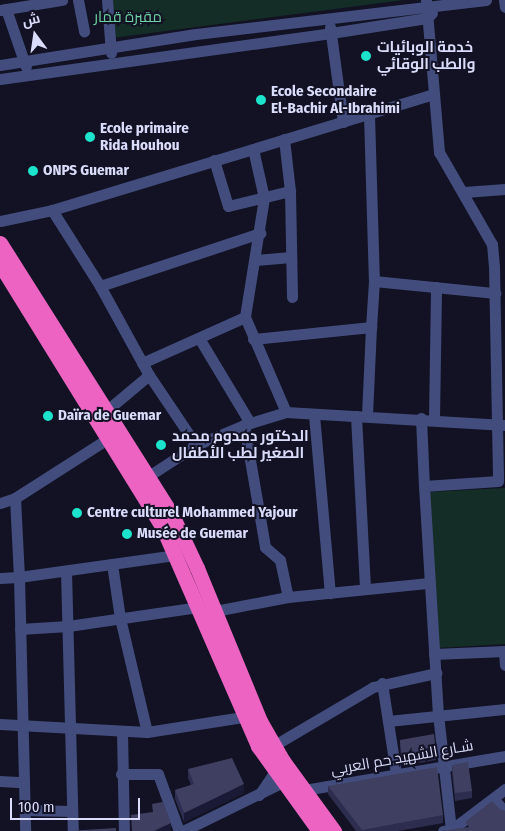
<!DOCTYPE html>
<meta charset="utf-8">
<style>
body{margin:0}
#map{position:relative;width:505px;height:831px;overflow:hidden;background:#121224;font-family:"Fira Sans Condensed",Cairo,sans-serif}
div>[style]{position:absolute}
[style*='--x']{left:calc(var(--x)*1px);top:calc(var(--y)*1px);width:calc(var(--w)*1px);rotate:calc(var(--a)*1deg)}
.green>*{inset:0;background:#152d27}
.minor>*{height:11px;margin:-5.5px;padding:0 5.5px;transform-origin:5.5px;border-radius:5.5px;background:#424d7d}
.highway>*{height:15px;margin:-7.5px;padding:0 7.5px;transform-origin:7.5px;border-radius:7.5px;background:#ec63c2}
.wall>*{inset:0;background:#2d2d4f}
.shaded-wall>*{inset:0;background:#1a1a36}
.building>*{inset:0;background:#3f4061}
.dots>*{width:14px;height:14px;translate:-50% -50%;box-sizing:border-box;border:2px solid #121224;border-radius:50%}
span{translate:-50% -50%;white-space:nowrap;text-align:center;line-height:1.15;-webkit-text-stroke:4px #121224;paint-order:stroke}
.park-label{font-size:15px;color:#6dd2a3}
.poi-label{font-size:15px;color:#d9dcfa;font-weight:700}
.left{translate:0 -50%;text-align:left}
.street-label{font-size:15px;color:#d9dcfa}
.north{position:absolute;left:10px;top:10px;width:50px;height:50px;-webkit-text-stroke:4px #121224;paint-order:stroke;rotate:346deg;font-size:14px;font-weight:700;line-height:20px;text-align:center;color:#d9dcfa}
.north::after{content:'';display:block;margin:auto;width:18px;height:22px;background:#d9dcfa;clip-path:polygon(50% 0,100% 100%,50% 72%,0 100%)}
.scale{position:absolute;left:10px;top:798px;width:130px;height:22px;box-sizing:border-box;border:2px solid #d9dcfa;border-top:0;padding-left:6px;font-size:15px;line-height:18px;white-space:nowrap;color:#d9dcfa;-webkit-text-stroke:4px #121224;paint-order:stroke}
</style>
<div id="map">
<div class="green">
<i style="clip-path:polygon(108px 0,404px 0,112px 38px)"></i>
<i style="clip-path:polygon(505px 488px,505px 644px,438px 648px,430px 492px)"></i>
</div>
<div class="minor">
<i style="--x:78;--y:0;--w:32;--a:79"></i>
<i style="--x:107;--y:0;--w:53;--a:85.7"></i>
<i style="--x:426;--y:0;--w:153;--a:85.1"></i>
<i style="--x:439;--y:152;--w:106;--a:60.1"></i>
<i style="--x:492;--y:244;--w:23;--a:85"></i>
<i style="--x:494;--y:267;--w:214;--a:88.9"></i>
<i style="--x:498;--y:481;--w:74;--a:176.1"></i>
<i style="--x:424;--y:486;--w:228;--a:86.5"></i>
<i style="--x:438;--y:714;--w:117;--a:83.6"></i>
<i style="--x:504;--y:0;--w:7;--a:82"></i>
<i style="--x:6;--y:9;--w:61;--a:71"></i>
<i style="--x:0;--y:10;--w:63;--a:-9.2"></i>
<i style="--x:330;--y:27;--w:96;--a:82.2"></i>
<i style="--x:0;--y:65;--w:198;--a:-9"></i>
<i style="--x:196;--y:34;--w:292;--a:-6.7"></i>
<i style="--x:0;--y:79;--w:334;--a:-7.9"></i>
<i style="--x:331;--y:33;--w:97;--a:-8.9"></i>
<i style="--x:427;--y:18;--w:7;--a:-45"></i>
<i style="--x:369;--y:115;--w:166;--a:88.3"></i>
<i style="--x:374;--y:281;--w:46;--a:93.7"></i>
<i style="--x:284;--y:139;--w:52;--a:83.4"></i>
<i style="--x:290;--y:191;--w:106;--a:88.9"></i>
<i style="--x:253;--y:149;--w:50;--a:77.3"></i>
<i style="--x:264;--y:198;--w:121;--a:99.1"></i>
<i style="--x:245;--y:317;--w:103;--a:66.7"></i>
<i style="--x:214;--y:160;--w:48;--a:73.1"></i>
<i style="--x:228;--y:206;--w:64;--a:-13.6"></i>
<i style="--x:464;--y:192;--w:41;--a:-4.2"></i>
<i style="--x:52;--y:210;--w:90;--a:57.7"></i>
<i style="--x:100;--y:286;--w:102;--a:61.2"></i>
<i style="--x:149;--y:375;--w:84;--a:56.1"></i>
<i style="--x:0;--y:221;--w:53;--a:-11.9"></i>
<i style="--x:52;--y:210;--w:398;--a:-16.9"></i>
<i style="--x:256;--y:260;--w:35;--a:-5"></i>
<i style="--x:374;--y:281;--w:122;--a:5.7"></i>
<i style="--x:100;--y:286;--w:169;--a:-18.3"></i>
<i style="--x:199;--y:338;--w:99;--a:59"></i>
<i style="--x:253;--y:339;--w:119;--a:-5.8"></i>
<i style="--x:371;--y:327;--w:89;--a:92.6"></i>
<i style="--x:142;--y:363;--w:113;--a:-24.1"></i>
<i style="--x:106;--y:411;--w:56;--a:-39.9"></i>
<i style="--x:314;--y:415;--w:179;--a:84.9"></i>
<i style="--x:356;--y:416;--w:173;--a:87"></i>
<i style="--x:421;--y:418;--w:68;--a:87.5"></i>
<i style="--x:434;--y:419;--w:132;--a:-89.1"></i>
<i style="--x:244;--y:425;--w:124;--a:80.2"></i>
<i style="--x:265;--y:547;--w:20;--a:41"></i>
<i style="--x:280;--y:560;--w:38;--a:78"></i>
<i style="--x:147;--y:477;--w:59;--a:-33.1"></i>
<i style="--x:196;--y:445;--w:52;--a:-22.6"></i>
<i style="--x:244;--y:425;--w:44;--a:-17.2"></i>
<i style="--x:286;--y:412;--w:219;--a:3.4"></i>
<i style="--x:15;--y:498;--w:79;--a:87.1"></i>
<i style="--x:19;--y:577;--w:159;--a:-8"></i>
<i style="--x:0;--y:503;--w:16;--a:-18"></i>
<i style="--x:15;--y:498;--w:112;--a:-32.6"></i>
<i style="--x:112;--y:564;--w:55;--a:81.6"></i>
<i style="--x:120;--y:618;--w:117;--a:76.7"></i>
<i style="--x:66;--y:571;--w:260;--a:88.5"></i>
<i style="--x:0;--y:578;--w:19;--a:-3"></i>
<i style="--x:19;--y:577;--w:254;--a:88.6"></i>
<i style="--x:215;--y:611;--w:74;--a:-10.9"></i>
<i style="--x:288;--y:597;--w:142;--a:-5.7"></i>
<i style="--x:20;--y:629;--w:48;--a:-3.6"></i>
<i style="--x:68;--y:626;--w:131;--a:-8.3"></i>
<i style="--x:504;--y:651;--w:14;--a:86"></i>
<i style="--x:434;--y:654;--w:71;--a:-2.4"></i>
<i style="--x:382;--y:683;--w:91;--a:81.2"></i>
<i style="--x:388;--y:721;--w:118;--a:-5.9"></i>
<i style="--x:0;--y:724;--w:147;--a:3.1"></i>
<i style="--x:147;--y:732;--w:97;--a:-8.9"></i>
<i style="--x:122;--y:731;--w:100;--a:88.9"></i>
<i style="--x:273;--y:746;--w:116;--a:-30.5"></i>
<i style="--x:373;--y:687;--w:65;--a:-12.5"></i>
<i style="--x:121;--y:774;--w:37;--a:0"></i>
<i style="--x:158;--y:774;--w:61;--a:69.8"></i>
<i style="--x:0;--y:781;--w:22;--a:3"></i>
<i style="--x:304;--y:790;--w:204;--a:-9.6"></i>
<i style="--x:259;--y:795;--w:36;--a:-56"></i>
<i style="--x:494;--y:799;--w:17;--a:50"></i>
<i style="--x:24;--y:810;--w:48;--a:1.2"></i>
<i style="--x:183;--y:831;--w:118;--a:-26.1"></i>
<i style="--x:443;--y:831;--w:8;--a:-7"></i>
<i style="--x:451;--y:830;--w:68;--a:-37.2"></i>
</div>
<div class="highway">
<i style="--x:0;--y:243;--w:322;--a:57.7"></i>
<i style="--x:172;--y:515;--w:59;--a:64.7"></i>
<i style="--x:197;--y:568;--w:165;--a:67.6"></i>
<i style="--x:260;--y:721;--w:46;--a:60.1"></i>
<i style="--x:283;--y:761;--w:87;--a:53.9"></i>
<i style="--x:0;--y:264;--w:308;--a:58.3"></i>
<i style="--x:162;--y:526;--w:240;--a:66.4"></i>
<i style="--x:258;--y:746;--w:105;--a:54.3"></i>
</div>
<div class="wall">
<i style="clip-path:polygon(400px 740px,436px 752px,436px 760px,402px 766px,400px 747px)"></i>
<i style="clip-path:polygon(452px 765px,472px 791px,472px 798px,455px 801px,452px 773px)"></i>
<i style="clip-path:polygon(188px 769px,244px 793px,184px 822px,175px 799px,175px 790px,191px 785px,188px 778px)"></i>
<i style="clip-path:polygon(328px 786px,443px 815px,443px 823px,398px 831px,356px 831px,328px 794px)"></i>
</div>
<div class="shaded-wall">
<i style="clip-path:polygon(244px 784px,244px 793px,184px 822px,184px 813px)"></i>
<i style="clip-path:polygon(171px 823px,171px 831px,154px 831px)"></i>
</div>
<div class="building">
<i style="clip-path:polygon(434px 734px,436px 752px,402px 758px,400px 740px)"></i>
<i style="clip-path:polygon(232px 758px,244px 784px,184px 813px,175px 790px,194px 784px,188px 769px)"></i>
<i style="clip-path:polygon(468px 762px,472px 791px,455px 793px,452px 765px)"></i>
<i style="clip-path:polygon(437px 767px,443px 815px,362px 830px,328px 786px)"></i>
<i style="clip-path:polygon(492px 801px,500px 809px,505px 811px,505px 831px,440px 831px,469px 827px,465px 822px)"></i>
<i style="clip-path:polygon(163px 802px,171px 823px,154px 831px,132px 831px,131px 815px,153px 812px,152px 804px)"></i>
<i style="clip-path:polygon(116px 828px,116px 831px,68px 831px)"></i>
</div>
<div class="dots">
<i style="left:366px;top:56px;background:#1ce3cc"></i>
<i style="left:261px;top:100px;background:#1ce3cc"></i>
<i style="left:90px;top:137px;background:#1ce3cc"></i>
<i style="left:33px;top:171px;background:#1ce3cc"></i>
<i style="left:48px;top:416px;background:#1ce3cc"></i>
<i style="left:161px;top:445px;background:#1ce3cc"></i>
<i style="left:77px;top:513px;background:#1ce3cc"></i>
<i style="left:127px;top:534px;background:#1ce3cc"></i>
</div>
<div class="park-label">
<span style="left:128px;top:18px">مقبرة قمار</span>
</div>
<div class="poi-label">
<span class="left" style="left:377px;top:56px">خدمة الوبائيات<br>والطب الوقائي</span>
<span class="left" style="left:271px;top:100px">Ecole Secondaire<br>El-Bachir Al-Ibrahimi</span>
<span class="left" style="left:100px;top:137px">Ecole primaire<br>Rida Houhou</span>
<span class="left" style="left:43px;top:171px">ONPS Guemar</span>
<span class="left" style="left:58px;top:416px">Daïra de Guemar</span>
<span class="left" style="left:172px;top:445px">الدكتور دمدوم محمد<br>الصغير لطب الأطفال</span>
<span class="left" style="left:87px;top:513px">Centre culturel Mohammed Yajour</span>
<span class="left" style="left:137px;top:534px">Musée de Guemar</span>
</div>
<div class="street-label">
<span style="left:402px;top:758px;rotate:-10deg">شـارع الشهيد حم العربي</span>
</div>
<div class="north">ش</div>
<div class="scale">100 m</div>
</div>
